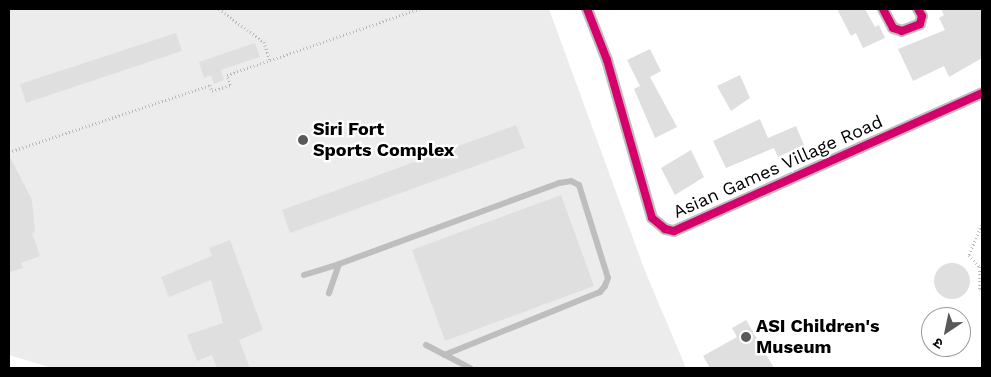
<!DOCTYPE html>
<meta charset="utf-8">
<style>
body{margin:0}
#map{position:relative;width:991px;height:377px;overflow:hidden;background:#fff;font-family:"Work Sans","Noto Sans Devanagari",sans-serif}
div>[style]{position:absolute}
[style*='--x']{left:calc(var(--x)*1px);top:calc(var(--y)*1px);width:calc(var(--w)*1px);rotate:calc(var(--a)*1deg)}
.green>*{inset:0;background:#ececec}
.building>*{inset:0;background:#dfdfdf}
.round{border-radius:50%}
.path>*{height:2.5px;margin-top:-1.25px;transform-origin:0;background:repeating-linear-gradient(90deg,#b9b9b9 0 1px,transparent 0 3.5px)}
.service>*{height:6px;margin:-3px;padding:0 3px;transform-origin:3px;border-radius:3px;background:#bebebe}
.minor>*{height:12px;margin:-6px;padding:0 6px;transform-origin:6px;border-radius:6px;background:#bebebe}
.cycleway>*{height:8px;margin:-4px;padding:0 4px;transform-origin:4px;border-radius:4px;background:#d6006c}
.dots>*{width:14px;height:14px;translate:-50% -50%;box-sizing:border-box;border:2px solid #fff;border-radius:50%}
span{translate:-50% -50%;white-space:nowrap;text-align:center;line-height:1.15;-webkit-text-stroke:4.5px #fff;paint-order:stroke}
.poi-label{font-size:18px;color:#000;font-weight:700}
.left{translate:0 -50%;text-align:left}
.street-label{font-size:18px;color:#000}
.frame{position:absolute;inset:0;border:10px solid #000;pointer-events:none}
.north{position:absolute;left:921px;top:307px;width:50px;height:50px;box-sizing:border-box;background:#fff;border:1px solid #999;border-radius:50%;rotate:214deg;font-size:14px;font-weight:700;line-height:20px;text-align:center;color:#000}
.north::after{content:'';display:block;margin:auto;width:18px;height:22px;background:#595959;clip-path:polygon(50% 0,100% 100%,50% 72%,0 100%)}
</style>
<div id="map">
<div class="green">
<i style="clip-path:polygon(9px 9px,549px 9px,645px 271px,686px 368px,52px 368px,9px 355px)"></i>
</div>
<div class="building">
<i style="clip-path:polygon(837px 9px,865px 9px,875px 27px,879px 25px,885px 38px,863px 48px,856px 33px,851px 36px)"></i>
<i style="clip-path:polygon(941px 9px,982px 9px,982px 58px,949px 77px,944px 66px,913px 81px,898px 49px,945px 30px,939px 18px,944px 15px)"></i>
<i style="clip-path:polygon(176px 33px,182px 51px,26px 103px,20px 84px)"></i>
<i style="clip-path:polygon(255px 43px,260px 57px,221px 70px,224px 80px,214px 84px,211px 75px,204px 78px,199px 62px)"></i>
<i style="clip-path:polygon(650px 49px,661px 71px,650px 77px,677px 127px,655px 138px,634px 89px,640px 86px,627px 60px)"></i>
<i style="clip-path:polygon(740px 75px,750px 98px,731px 111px,717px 86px)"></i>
<i style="clip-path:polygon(760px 119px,768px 138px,796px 126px,804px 145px,778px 157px,774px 148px,726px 168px,713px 141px)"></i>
<i style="clip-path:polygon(516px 125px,525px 148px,290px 233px,282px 210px)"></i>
<i style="clip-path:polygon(691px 150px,704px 177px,675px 195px,661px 168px)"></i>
<i style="clip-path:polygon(9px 155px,32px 200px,35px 232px,32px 233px,40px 256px,21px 263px,23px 268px,9px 272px)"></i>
<i style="clip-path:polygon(561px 195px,594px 286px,445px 341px,412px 250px)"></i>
<i style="clip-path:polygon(230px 240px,263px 330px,239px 340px,250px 368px,217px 368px,212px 355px,197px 361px,187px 335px,223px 323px,211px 280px,169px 297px,161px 277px,212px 256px,209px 248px)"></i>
<i class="round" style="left:934px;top:263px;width:36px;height:36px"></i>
<i style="clip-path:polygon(746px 320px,774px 368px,710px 368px,703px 356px,737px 337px,732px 328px)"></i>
</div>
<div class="path">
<i style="--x:219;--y:9;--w:56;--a:36.3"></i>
<i style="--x:264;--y:42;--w:19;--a:72"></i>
<i style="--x:9;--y:152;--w:212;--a:-18.4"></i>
<i style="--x:210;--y:85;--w:6;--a:72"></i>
<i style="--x:212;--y:91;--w:19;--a:-18"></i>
<i style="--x:230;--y:85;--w:10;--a:-107"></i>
<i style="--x:227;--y:75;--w:203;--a:-19"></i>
<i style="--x:982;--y:225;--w:33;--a:113"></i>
<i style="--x:969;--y:255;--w:16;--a:47"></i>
<i style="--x:980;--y:267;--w:22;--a:90"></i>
<i style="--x:980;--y:289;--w:2;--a:27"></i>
</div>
<div class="service">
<i style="--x:339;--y:264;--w:234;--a:-20.2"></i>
<i style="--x:559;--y:183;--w:12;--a:-9"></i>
<i style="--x:571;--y:181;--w:9;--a:27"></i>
<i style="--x:579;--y:185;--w:97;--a:72.7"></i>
<i style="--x:608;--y:278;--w:9;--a:111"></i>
<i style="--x:605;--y:286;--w:8;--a:130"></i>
<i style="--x:600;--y:292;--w:168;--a:158"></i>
<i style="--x:304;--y:275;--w:37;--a:-17"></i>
<i style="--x:339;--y:264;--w:31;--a:109"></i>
<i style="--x:426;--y:345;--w:50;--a:27.6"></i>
</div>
<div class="minor">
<i style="--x:587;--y:9;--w:55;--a:68.6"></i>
<i style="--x:607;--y:60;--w:164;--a:74.1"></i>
<i style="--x:652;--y:218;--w:17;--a:40"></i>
<i style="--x:665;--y:229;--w:9;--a:13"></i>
<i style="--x:674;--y:231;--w:338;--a:-24.1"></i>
<i style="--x:883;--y:9;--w:21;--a:62"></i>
<i style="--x:893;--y:28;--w:9;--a:18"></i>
<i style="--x:902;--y:31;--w:19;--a:-21"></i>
<i style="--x:920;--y:24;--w:8;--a:-76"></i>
<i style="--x:922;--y:16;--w:8;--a:-120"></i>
</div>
<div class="cycleway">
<i style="--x:587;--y:9;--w:55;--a:68.6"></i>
<i style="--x:607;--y:60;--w:164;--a:74.1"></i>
<i style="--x:652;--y:218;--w:17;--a:40"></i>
<i style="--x:665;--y:229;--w:9;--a:13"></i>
<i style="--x:674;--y:231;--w:338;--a:-24.1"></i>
<i style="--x:883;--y:9;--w:21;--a:62"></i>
<i style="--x:893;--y:28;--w:9;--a:18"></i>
<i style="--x:902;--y:31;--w:19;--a:-21"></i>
<i style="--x:920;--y:24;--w:8;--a:-76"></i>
<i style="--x:922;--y:16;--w:8;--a:-120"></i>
</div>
<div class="dots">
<i style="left:303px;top:140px;background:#595959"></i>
<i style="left:746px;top:337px;background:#595959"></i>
</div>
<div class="poi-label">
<span class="left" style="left:313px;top:140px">Siri Fort<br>Sports Complex</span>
<span class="left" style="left:756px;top:337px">ASI Children's<br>Museum</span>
</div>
<div class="street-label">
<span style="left:778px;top:167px;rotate:-24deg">Asian Games Village Road</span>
</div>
<div class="frame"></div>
<div class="north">उ</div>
</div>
